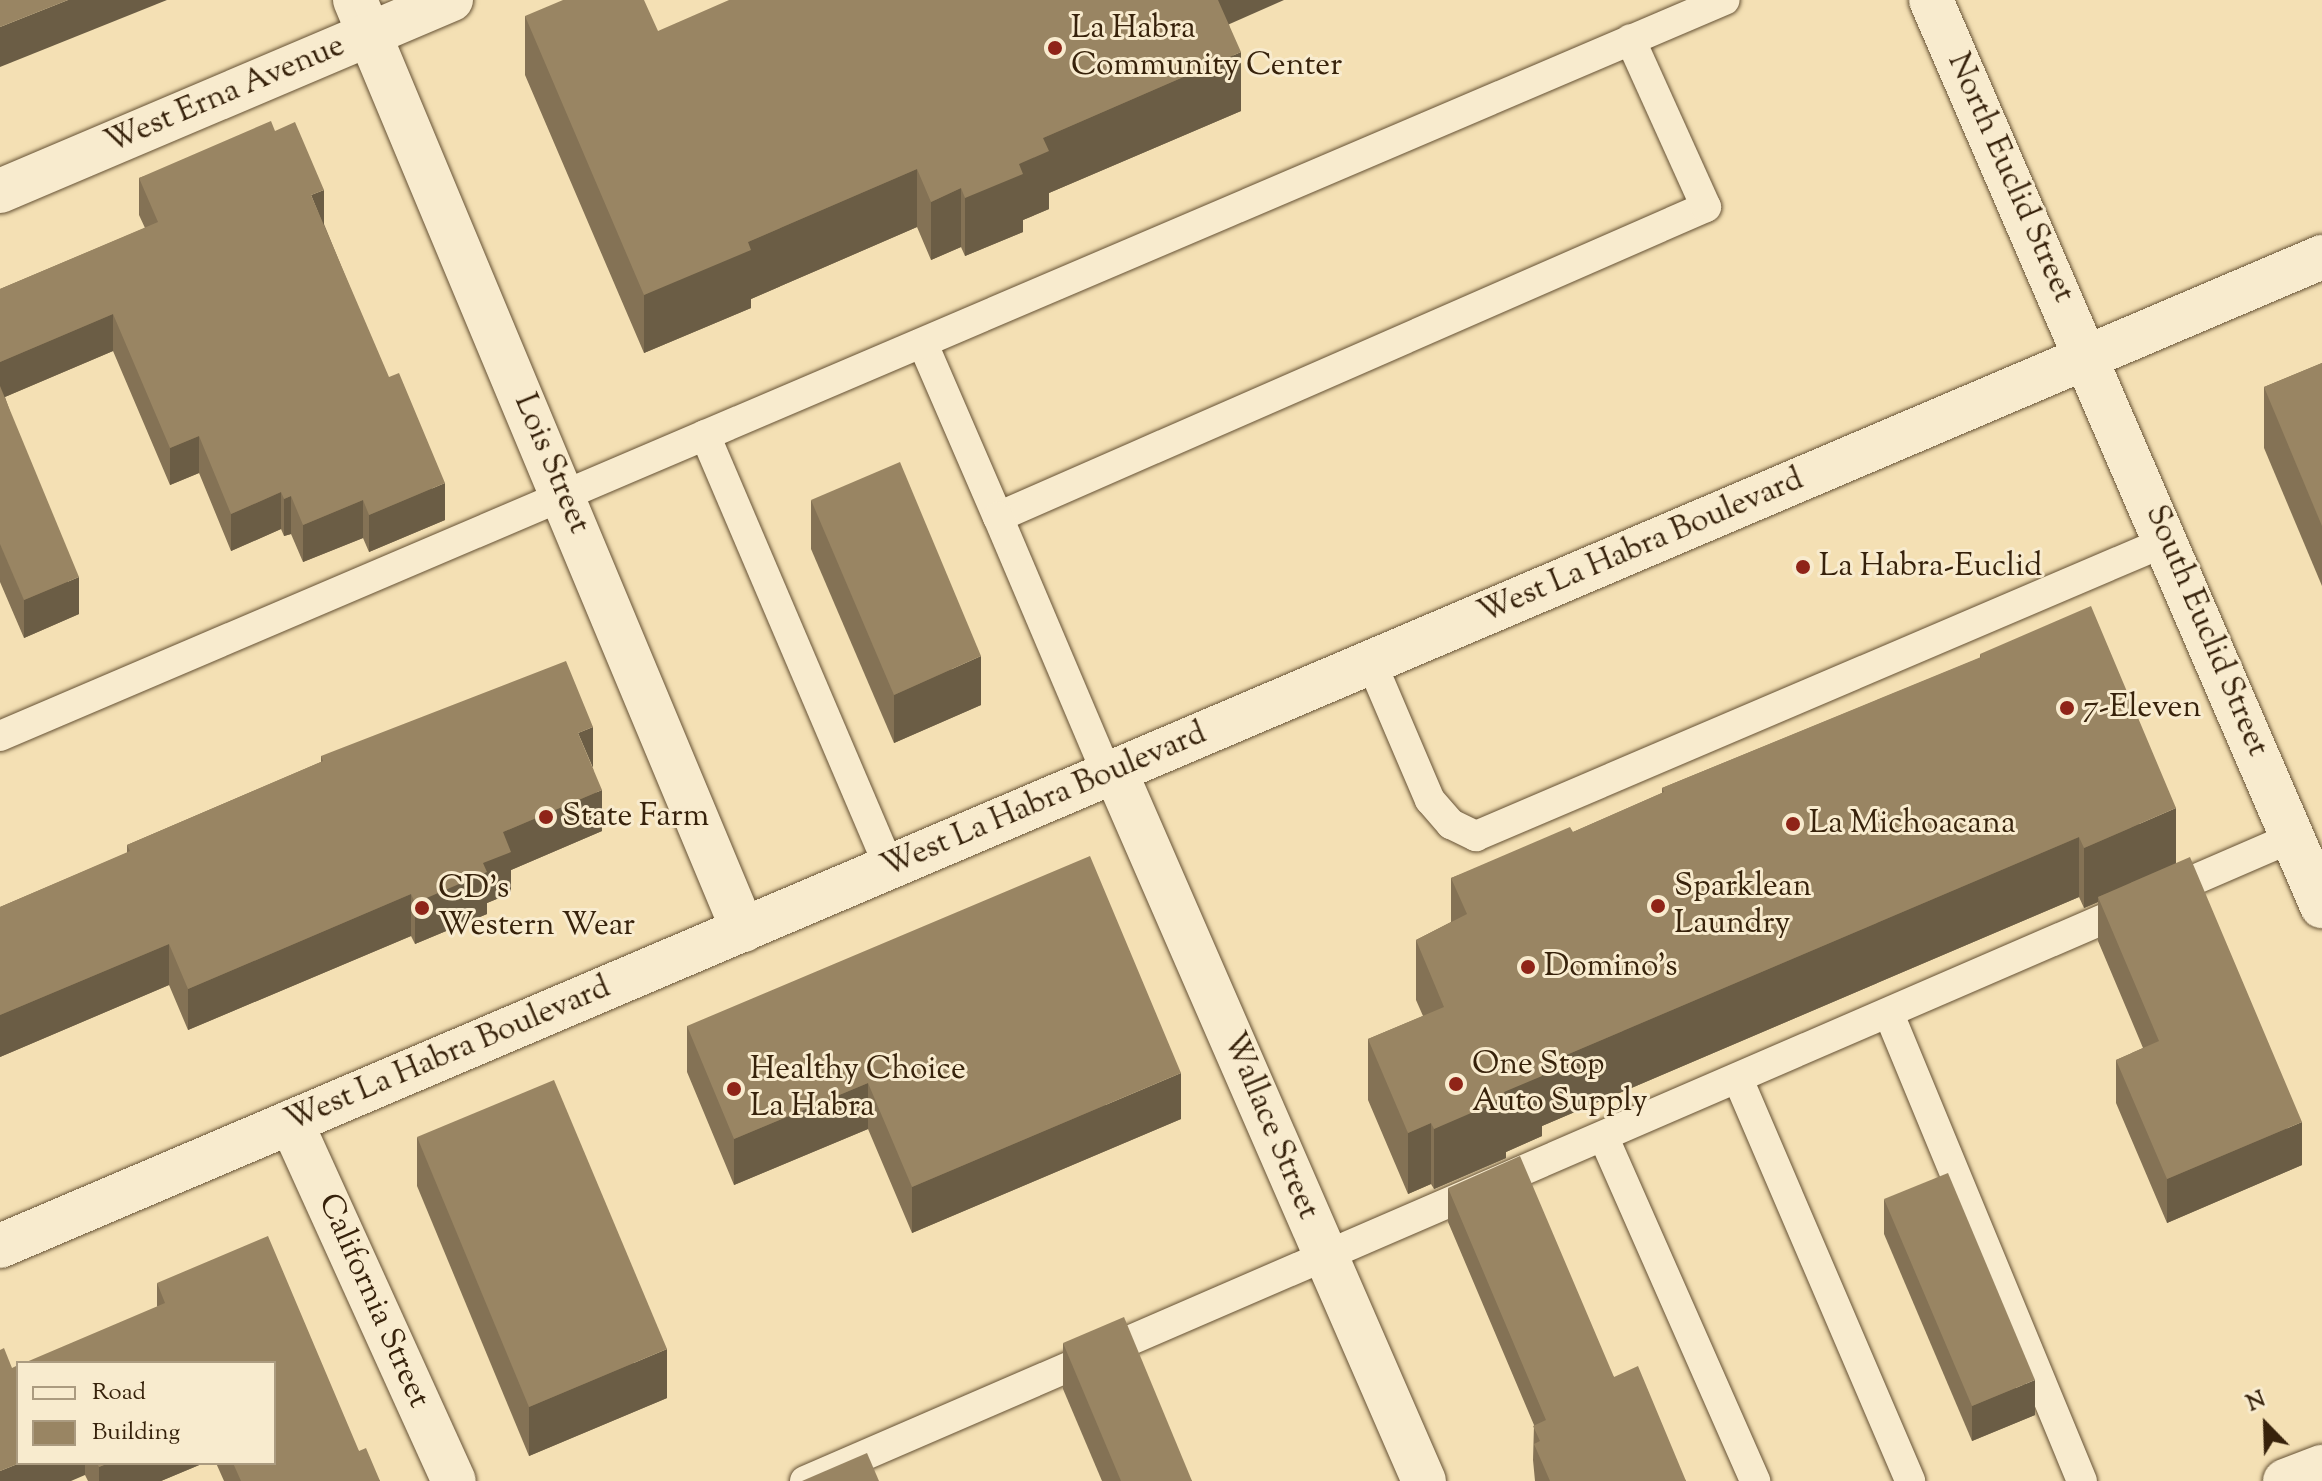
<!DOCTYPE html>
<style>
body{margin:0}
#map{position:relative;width:2322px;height:1481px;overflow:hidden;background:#f4e0b4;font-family:"Sorts Mill Goudy",serif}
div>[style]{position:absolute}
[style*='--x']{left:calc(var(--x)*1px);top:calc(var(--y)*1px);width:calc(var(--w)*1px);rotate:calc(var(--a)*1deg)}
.roads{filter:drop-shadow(0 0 2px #665235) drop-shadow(0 0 2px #665235)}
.lane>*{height:30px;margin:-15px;padding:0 15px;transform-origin:15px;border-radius:15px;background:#f8ebce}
.street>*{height:44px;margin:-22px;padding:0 22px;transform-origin:22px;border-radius:22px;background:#f8ebce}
.secondary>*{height:44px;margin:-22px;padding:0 22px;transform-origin:22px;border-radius:22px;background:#f8ebce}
.wall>*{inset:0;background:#847255}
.shaded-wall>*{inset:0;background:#6b5d45}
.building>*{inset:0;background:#998563}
.dots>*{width:22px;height:22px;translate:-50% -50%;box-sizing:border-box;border:4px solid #f8ebce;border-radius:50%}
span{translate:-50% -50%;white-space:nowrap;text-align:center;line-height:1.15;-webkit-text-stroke:6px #f8ebce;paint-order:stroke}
.poi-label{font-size:32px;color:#37220b}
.left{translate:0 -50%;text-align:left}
.street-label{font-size:32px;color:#37220b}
.legend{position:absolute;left:16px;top:1361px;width:260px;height:104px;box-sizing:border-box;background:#f8ebce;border:2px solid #ab9b80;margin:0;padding:10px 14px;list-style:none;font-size:24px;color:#37220b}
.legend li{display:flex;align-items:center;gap:16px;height:40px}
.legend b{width:40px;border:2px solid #ab9b80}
.north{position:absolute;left:2226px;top:1385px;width:80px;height:80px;-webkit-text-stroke:6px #f8ebce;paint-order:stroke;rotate:337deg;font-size:22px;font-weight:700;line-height:32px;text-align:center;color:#37220b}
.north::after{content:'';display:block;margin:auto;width:28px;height:36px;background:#37220b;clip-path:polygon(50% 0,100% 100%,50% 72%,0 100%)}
</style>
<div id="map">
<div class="roads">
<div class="lane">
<i style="--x:923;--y:344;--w:189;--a:66.6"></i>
<i style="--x:998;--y:517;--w:773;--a:-23.65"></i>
<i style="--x:1706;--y:207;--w:184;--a:-114.3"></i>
<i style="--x:705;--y:435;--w:470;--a:66.9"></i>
<i style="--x:998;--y:517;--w:279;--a:67"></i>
<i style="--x:1371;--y:662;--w:150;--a:66.9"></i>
<i style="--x:1430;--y:800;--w:32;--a:49"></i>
<i style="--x:1451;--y:824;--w:28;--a:26"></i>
<i style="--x:1476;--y:836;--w:751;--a:-23.12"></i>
<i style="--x:0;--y:736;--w:1875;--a:-23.11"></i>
<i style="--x:1889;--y:1014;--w:505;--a:67.55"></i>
<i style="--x:1738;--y:1079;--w:437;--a:66.8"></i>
<i style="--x:1604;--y:1138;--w:375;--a:66.2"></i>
<i style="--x:805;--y:1481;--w:1621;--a:-23.4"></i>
</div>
<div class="street">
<i style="--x:355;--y:0;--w:1008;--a:67.35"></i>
<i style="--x:0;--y:191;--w:490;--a:-23"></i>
<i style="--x:1115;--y:771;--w:774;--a:66.48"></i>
<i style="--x:291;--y:1122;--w:394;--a:65.6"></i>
<i style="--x:2285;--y:1481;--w:40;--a:-21"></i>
</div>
<div class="secondary">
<i style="--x:1931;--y:0;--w:987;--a:66.66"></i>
<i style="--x:0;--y:1246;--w:2524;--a:-23.07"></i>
</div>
</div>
<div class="wall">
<i style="clip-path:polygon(525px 16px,658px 31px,1229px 24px,1241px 111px,1049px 193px,1049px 209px,1023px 220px,1023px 232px,965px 256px,961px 247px,931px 260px,917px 227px,751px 299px,751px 308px,644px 353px,525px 75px)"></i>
<i style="clip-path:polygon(275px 131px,324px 224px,445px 520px,369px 552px,363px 538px,303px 562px,291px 534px,284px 536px,281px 529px,231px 551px,199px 473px,170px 485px,113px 351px,5px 397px,79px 614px,24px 638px,0 582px,0 289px,145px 228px,139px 215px,139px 178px)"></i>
<i style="clip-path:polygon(2322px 363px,2322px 586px,2264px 448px,2264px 387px)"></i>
<i style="clip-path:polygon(811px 500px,981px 705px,894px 743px,811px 549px)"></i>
<i style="clip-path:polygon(1980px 654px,2176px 863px,2302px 1165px,2167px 1223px,2116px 1103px,2116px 1060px,2143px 1048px,2098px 941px,2098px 902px,2084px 908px,2079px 897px,1542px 1126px,1542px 1136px,1506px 1152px,1506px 1158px,1434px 1189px,1431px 1184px,1408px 1194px,1368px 1100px,1368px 1039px,1423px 1016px,1416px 1000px,1416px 940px,1451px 922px,1451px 878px,1573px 832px,1662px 793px,1662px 788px,1980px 658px)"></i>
<i style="clip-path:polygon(321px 756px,593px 768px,602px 831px,511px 870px,511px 893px,487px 903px,487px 914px,415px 944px,411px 936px,188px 1030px,169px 985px,0 1057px,0 907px,127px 853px,127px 845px,321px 762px)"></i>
<i style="clip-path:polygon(687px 1026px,1181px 1119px,912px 1233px,868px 1129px,734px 1185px,687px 1072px)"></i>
<i style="clip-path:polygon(417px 1137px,667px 1398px,529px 1456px,417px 1186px)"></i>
<i style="clip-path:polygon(1448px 1188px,1614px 1377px,1686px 1481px,1535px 1481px,1533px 1460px,1534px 1425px,1448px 1222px)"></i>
<i style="clip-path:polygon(1884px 1199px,2035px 1415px,1972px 1441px,1884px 1234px)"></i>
<i style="clip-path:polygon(157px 1283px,359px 1451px,380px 1481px,224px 1481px,216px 1463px,274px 1463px,157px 1306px)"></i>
<i style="clip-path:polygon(1063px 1343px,1192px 1481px,1102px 1481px,1063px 1389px)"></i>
<i style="clip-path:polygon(18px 1463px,204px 1463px,161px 1481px,88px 1481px,85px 1475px)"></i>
</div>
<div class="shaded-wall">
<i style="clip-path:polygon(68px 0,167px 0,0 67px,0 27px)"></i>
<i style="clip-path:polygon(1207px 0,1284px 0,1207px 34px)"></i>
<i style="clip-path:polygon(1241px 52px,1241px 111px,1049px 193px,1049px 209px,1023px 220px,1023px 232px,965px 256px,965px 198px,1019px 164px,1043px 138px)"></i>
<i style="clip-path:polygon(917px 169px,917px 227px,751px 299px,751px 308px,644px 353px,644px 295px,748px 242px)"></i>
<i style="clip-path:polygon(961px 188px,961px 247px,931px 260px,931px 202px)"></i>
<i style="clip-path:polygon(324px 190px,324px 227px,311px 195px)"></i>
<i style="clip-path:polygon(113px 314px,113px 351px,0 399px,0 362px)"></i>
<i style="clip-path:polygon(199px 436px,199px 473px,170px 485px,170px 448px)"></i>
<i style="clip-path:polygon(445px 483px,445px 520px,369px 552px,369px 515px)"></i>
<i style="clip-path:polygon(281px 492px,281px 529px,231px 551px,231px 514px)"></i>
<i style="clip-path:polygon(291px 496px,291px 534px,284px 536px,284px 499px)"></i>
<i style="clip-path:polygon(363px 500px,363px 538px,303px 562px,303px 525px)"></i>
<i style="clip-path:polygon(79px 577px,79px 614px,24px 638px,24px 600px)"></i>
<i style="clip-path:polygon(981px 656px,981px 705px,894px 743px,894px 695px)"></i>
<i style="clip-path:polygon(593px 727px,593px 768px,578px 733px)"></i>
<i style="clip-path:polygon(602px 790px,602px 831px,511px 870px,511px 893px,487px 903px,487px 914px,415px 944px,415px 903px,483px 863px,503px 832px)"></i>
<i style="clip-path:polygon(2176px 808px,2176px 868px,2098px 897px,2098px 902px,2084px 908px,2084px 848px)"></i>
<i style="clip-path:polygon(2079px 837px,2079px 897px,1542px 1126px,1542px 1136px,1506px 1152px,1506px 1158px,1434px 1189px,1434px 1129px,1504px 1092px,1538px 1067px)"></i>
<i style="clip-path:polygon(411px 894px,411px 936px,188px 1030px,188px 989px)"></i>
<i style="clip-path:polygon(169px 944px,169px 985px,0 1057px,0 1015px)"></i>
<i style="clip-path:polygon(1181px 1073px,1181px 1119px,912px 1233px,912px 1187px)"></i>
<i style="clip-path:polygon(868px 1083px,868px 1129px,734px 1185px,734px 1139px)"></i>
<i style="clip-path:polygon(2302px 1122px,2302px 1165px,2167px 1223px,2167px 1179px)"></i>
<i style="clip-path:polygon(1431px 1123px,1431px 1184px,1408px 1194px,1408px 1133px)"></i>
<i style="clip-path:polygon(667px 1349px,667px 1398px,529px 1456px,529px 1407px)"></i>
<i style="clip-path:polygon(2035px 1380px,2035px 1415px,1972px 1441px,1972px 1406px)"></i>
<i style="clip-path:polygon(20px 1463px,85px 1463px,85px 1475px,71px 1481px,0 1481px,0 1471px)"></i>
<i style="clip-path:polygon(109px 1463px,204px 1463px,161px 1481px,99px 1481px,99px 1467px)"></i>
</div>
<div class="building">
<i style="clip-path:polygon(0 0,68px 0,0 27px)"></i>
<i style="clip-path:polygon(563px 0,644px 0,658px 31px,729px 0,1218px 0,1241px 52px,1043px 138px,1049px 151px,1019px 164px,1023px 174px,965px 198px,961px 188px,931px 202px,917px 169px,748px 242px,751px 250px,644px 295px,525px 16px)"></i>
<i style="clip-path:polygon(271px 121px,275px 131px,295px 122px,324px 190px,311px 195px,389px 377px,399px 373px,445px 483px,369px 515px,363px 500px,303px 525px,291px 496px,284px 499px,281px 492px,231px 514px,199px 436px,170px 448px,113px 314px,0 362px,0 289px,158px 222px,139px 178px)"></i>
<i style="clip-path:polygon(2322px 363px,2322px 526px,2264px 387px)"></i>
<i style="clip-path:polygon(0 386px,79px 577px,24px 600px,0 544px)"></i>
<i style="clip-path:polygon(900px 462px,981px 656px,894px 695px,811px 500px)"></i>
<i style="clip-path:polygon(2091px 606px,2176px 808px,2084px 848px,2079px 837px,1538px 1067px,1542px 1076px,1504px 1092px,1506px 1098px,1434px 1129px,1431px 1123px,1408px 1133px,1368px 1039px,1444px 1007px,1416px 940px,1467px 914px,1451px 878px,1570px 827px,1573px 832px,1664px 792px,1662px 788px,1981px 657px,1980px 654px)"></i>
<i style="clip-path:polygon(566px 661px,593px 727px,578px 733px,602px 790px,503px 832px,511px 852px,483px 863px,487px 872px,415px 903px,411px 894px,188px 989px,169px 944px,0 1015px,0 907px,130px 851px,127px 845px,323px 761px,321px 756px)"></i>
<i style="clip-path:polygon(1090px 856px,1181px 1073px,912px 1187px,868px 1083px,734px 1139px,687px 1026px)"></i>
<i style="clip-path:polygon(2190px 857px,2302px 1122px,2167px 1179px,2116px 1060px,2159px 1041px,2098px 897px)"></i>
<i style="clip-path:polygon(554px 1080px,667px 1349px,529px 1407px,417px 1137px)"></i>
<i style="clip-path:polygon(1520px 1156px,1614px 1377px,1638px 1366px,1686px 1481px,1550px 1481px,1534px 1444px,1540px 1441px,1533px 1426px,1546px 1420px,1448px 1188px)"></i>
<i style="clip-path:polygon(1948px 1173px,2035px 1380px,1972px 1406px,1884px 1199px)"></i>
<i style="clip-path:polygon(268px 1236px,359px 1451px,366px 1448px,380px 1481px,241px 1481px,233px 1463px,274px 1463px,274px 1363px,24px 1363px,165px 1303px,157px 1283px)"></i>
<i style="clip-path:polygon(1124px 1317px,1192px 1481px,1121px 1481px,1063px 1343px)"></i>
<i style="clip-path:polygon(4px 1348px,12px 1368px,18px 1365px,18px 1463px,20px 1463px,0 1471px,0 1350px)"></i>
<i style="clip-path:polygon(867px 1453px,879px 1481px,802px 1481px)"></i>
<i style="clip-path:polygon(97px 1463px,109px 1463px,99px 1467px)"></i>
</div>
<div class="dots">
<i style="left:1055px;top:48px;background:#8f2418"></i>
<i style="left:1803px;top:567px;background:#8f2418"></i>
<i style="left:2067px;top:708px;background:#8f2418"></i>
<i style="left:546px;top:817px;background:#8f2418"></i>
<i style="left:1793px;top:824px;background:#8f2418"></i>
<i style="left:1658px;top:906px;background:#8f2418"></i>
<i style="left:422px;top:908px;background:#8f2418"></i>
<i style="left:1528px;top:967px;background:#8f2418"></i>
<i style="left:1456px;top:1084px;background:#8f2418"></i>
<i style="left:734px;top:1089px;background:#8f2418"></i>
</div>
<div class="poi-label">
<span class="left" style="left:1071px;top:48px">La Habra<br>Community Center</span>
<span class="left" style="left:1819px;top:567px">La Habra-Euclid</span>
<span class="left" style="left:2083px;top:708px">7-Eleven</span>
<span class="left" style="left:562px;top:817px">State Farm</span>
<span class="left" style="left:1809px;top:824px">La Michoacana</span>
<span class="left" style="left:1674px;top:906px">Sparklean<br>Laundry</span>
<span class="left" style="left:438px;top:908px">CD's<br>Western Wear</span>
<span class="left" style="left:1544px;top:967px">Domino's</span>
<span class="left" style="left:1472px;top:1084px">One Stop<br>Auto Supply</span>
<span class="left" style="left:750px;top:1089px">Healthy Choice<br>La Habra</span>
</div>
<div class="street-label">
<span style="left:225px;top:95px;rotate:-23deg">West Erna Avenue</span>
<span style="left:2010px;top:178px;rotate:66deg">North Euclid Street</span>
<span style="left:551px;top:464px;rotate:67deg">Lois Street</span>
<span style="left:1641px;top:547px;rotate:-23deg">West La Habra Boulevard</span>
<span style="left:2206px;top:631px;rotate:67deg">South Euclid Street</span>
<span style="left:1044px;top:801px;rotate:-23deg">West La Habra Boulevard</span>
<span style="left:448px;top:1055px;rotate:-23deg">West La Habra Boulevard</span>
<span style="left:1270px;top:1126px;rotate:67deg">Wallace Street</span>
<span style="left:373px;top:1301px;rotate:66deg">California Street</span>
</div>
<ul class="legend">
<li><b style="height:10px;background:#f8ebce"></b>Road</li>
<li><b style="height:22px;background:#998563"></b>Building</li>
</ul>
<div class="north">N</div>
</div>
